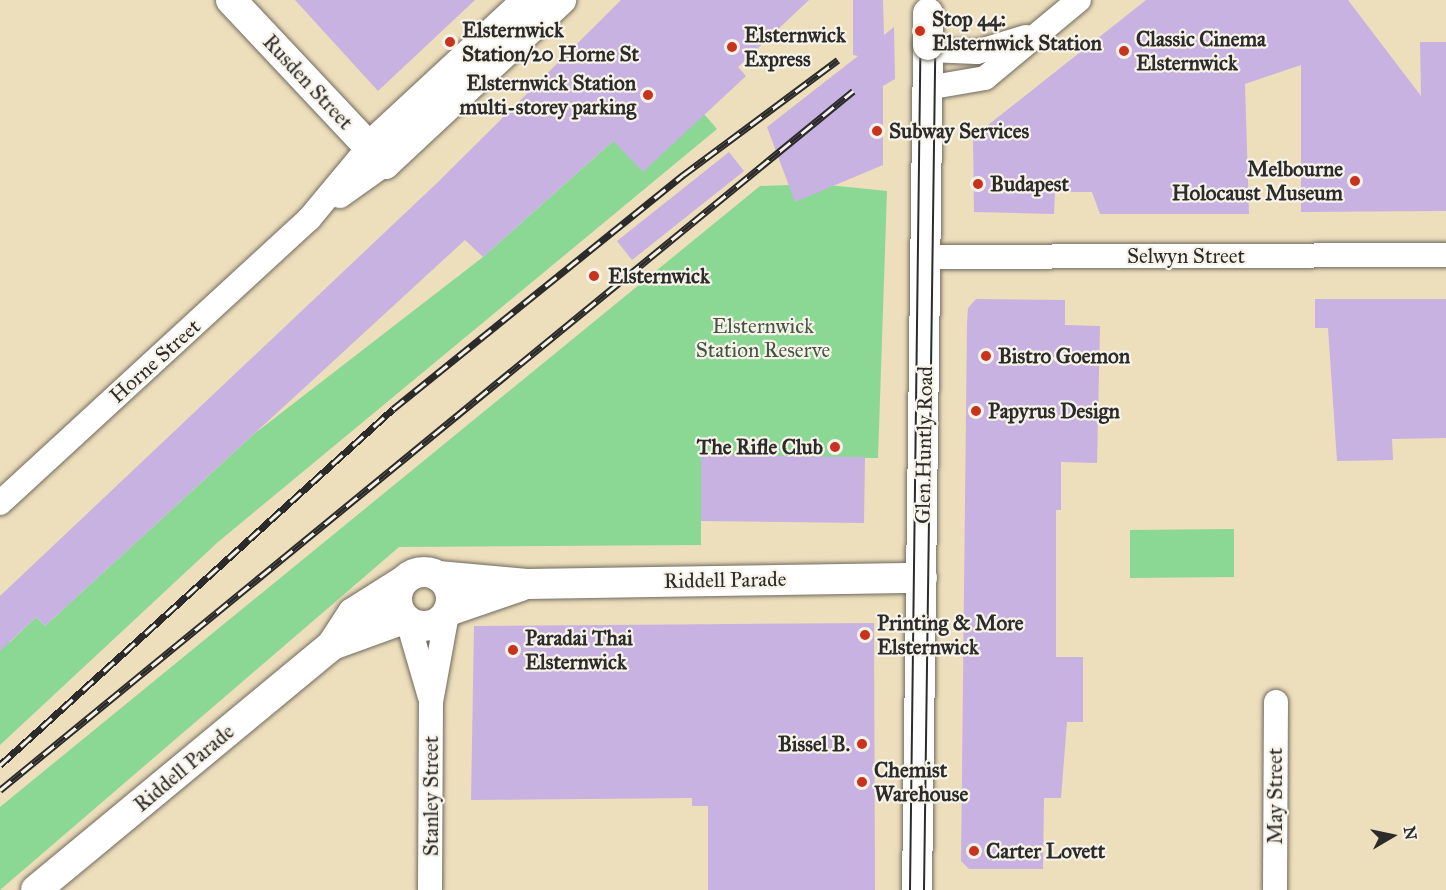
<!DOCTYPE html>
<style>
body{margin:0}
#map{position:relative;width:1446px;height:890px;overflow:hidden;background:#eddebc;font-family:"IM FELL Great Primer",serif}
div>[style]{position:absolute}
[style*='--x']{left:calc(var(--x)*1px);top:calc(var(--y)*1px);width:calc(var(--w)*1px);rotate:calc(var(--a)*1deg)}
.green>*{inset:0;background:#8bd794}
.building>*{inset:0;background:#c8b2e1}
.roads{filter:drop-shadow(0 0 2px #6f6a5e) drop-shadow(0 0 2px #6f6a5e)}
.minor>*{height:24px;margin:-12px;padding:0 12px;transform-origin:12px;border-radius:12px;background:#fff}
.tertiary>*{height:30px;margin:-15px;padding:0 15px;transform-origin:15px;border-radius:15px;background:#fff}
.tertiary>.ring{margin:-15px;padding:0;box-sizing:content-box;background:none;border:30px solid #fff;border-radius:50%}
.tram>*{height:1.5px;margin:-0.75px;padding:0 0.75px;transform-origin:0.75px;border-radius:0.75px;background:#2b2b2b}
.rail>*{height:7px;margin-top:-3.5px;transform-origin:0;background:repeating-linear-gradient(90deg,#f7f3e8 0 14px,#2b2b2b 0 28px);box-sizing:border-box;border-block:2px solid #2b2b2b}
.bridges{filter:drop-shadow(0 0 2px #6f6a5e) drop-shadow(0 0 2px #6f6a5e)}
.tertiary-bridge>*{height:30px;margin:-15px;padding:0 15px;transform-origin:15px;border-radius:15px;background:#fff}
.dots>*{width:16px;height:16px;translate:-50% -50%;box-sizing:border-box;border:3px solid #f7f3e8;border-radius:50%}
span{translate:-50% -50%;white-space:nowrap;text-align:center;line-height:1.15;-webkit-text-stroke:4.5px #f7f3e8;paint-order:stroke}
.poi-label{font-size:21px;color:#2b2b2b;font-weight:700}
.left{translate:0 -50%;text-align:left}
.right{translate:-100% -50%;text-align:right}
.street-label{font-size:21px;color:#2b2b2b}
.park-label{font-size:21px;color:#435645}
.north{position:absolute;left:1362px;top:806px;width:60px;height:60px;-webkit-text-stroke:4px #f7f3e8;paint-order:stroke;rotate:81deg;font-size:16px;font-weight:700;line-height:24px;text-align:center;color:#2b2b2b}
.north::after{content:'';display:block;margin:auto;width:21px;height:27px;background:#2b2b2b;clip-path:polygon(50% 0,100% 100%,50% 72%,0 100%)}
</style>
<div id="map">
<div class="green">
<i style="clip-path:polygon(704px 114px,717px 129px,218px 542px,0 745px,0 631px,10px 642px,36px 617px,45px 626px,254px 434px,483px 257px,613px 141px)"></i>
<i style="clip-path:polygon(818px 184px,887px 191px,878px 458px,701px 456px,701px 545px,399px 547px,0 890px,0 807px,760px 186px)"></i>
<i style="clip-path:polygon(1234px 529px,1234px 577px,1130px 578px,1130px 530px)"></i>
</div>
<div class="building">
<i style="clip-path:polygon(295px 0,475px 0,378px 91px)"></i>
<i style="clip-path:polygon(621px 0,809px 0,738px 67px,746px 76px,643px 172px,613px 141px,483px 257px,465px 240px,45px 626px,36px 617px,0 651px,0 596px,437px 183px)"></i>
<i style="clip-path:polygon(853px 0,883px 0,884px 35px,894px 27px,895px 79px,883px 86px,883px 165px,795px 202px,767px 127px,858px 56px,853px 55px)"></i>
<i style="clip-path:polygon(1146px 0,1348px 0,1421px 96px,1420px 42px,1446px 42px,1446px 211px,1301px 212px,1301px 65px,1245px 84px,1249px 214px,1100px 214px,1092px 192px,1055px 192px,1054px 214px,974px 212px,973px 137px)"></i>
<i style="clip-path:polygon(729px 152px,744px 171px,632px 260px,617px 241px)"></i>
<i style="clip-path:polygon(976px 299px,1065px 300px,1065px 325px,1100px 326px,1097px 463px,1061px 462px,1061px 510px,1056px 510px,1056px 657px,1083px 657px,1083px 722px,1067px 722px,1061px 798px,1044px 798px,1043px 869px,969px 869px,961px 861px,967px 323px,968px 308px)"></i>
<i style="clip-path:polygon(1315px 299px,1446px 299px,1446px 438px,1392px 439px,1393px 460px,1337px 461px,1328px 328px,1315px 328px)"></i>
<i style="clip-path:polygon(701px 455px,865px 457px,864px 523px,701px 521px)"></i>
<i style="clip-path:polygon(874px 623px,875px 890px,708px 890px,708px 806px,692px 806px,692px 798px,471px 800px,474px 626px)"></i>
</div>
<div class="roads">
<div class="minor">
<i style="--x:928;--y:50;--w:49;--a:2.3"></i>
<i style="--x:977;--y:52;--w:51;--a:-17"></i>
<i style="--x:927;--y:88;--w:59;--a:-9.8"></i>
<i style="--x:985;--y:78;--w:122;--a:-39.7"></i>
<i style="--x:340;--y:196;--w:55;--a:-35.4"></i>
<i style="--x:925;--y:257;--w:521;--a:-0.22"></i>
<i style="--x:0;--y:503;--w:420;--a:-42.6"></i>
<i style="--x:309;--y:219;--w:94;--a:-50.2"></i>
<i style="--x:408;--y:622;--w:78;--a:73.7"></i>
<i style="--x:430;--y:890;--w:188;--a:-89.7"></i>
<i style="--x:431;--y:702;--w:89;--a:-79.7"></i>
<i style="--x:1275;--y:890;--w:188;--a:-89.7"></i>
</div>
<div class="tertiary">
<i style="--x:231;--y:0;--w:225;--a:46.8"></i>
<i style="--x:385;--y:164;--w:241;--a:-43"></i>
<i style="--x:369;--y:147;--w:217;--a:-42.8"></i>
<i class="ring" style="left:397px;top:572px;width:24px;height:24px"></i>
<i style="--x:438;--y:576;--w:89;--a:5.1"></i>
<i style="--x:527;--y:584;--w:395;--a:-0.9"></i>
<i style="--x:448;--y:611;--w:77;--a:-18.9"></i>
<i style="--x:332;--y:645;--w:38;--a:-57"></i>
<i style="--x:353;--y:613;--w:58;--a:-32.3"></i>
<i style="--x:36;--y:890;--w:384;--a:-39.6"></i>
<i style="--x:332;--y:645;--w:77;--a:-19.9"></i>
<i style="--x:917;--y:890;--w:845;--a:-89.25"></i>
</div>
</div>
<div class="tram">
<i style="--x:910;--y:890;--w:890;--a:-89.29"></i>
<i style="--x:924;--y:890;--w:890;--a:-89.23"></i>
</div>
<div class="rail">
<i style="--x:0;--y:765;--w:530;--a:-42.17"></i>
<i style="--x:393;--y:409;--w:373;--a:-38.9"></i>
<i style="--x:683;--y:175;--w:193;--a:-36.6"></i>
<i style="--x:0;--y:790;--w:1103;--a:-39.33"></i>
</div>
<div class="bridges">
<div class="tertiary-bridge">
<i style="--x:928;--y:45;--w:32;--a:-90"></i>
</div>
</div>
<div class="dots">
<i style="left:920px;top:31px;background:#c8321e"></i>
<i style="left:450px;top:42px;background:#c8321e"></i>
<i style="left:732px;top:47px;background:#c8321e"></i>
<i style="left:1124px;top:51px;background:#c8321e"></i>
<i style="left:648px;top:95px;background:#c8321e"></i>
<i style="left:877px;top:131px;background:#c8321e"></i>
<i style="left:1355px;top:181px;background:#c8321e"></i>
<i style="left:978px;top:184px;background:#c8321e"></i>
<i style="left:594px;top:276px;background:#c8321e"></i>
<i style="left:986px;top:356px;background:#c8321e"></i>
<i style="left:976px;top:411px;background:#c8321e"></i>
<i style="left:835px;top:447px;background:#c8321e"></i>
<i style="left:865px;top:635px;background:#c8321e"></i>
<i style="left:513px;top:650px;background:#c8321e"></i>
<i style="left:862px;top:744px;background:#c8321e"></i>
<i style="left:862px;top:782px;background:#c8321e"></i>
<i style="left:974px;top:851px;background:#c8321e"></i>
</div>
<div class="poi-label">
<span class="left" style="left:932px;top:31px">Stop 44:<br>Elsternwick Station</span>
<span class="left" style="left:462px;top:42px">Elsternwick<br>Station/20 Horne St</span>
<span class="left" style="left:744px;top:47px">Elsternwick<br>Express</span>
<span class="left" style="left:1136px;top:51px">Classic Cinema<br>Elsternwick</span>
<span class="right" style="left:636px;top:95px">Elsternwick Station<br>multi-storey parking</span>
<span class="left" style="left:889px;top:131px">Subway Services</span>
<span class="right" style="left:1343px;top:181px">Melbourne<br>Holocaust Museum</span>
<span class="left" style="left:990px;top:184px">Budapest</span>
<span class="left" style="left:608px;top:276px">Elsternwick</span>
<span class="left" style="left:998px;top:356px">Bistro Goemon</span>
<span class="left" style="left:988px;top:411px">Papyrus Design</span>
<span class="right" style="left:823px;top:447px">The Rifle Club</span>
<span class="left" style="left:877px;top:635px">Printing &amp; More<br>Elsternwick</span>
<span class="left" style="left:525px;top:650px">Paradai Thai<br>Elsternwick</span>
<span class="right" style="left:850px;top:744px">Bissel B.</span>
<span class="left" style="left:874px;top:782px">Chemist<br>Warehouse</span>
<span class="left" style="left:986px;top:851px">Carter Lovett</span>
</div>
<div class="street-label">
<span style="left:308px;top:82px;rotate:47deg">Rusden Street</span>
<span style="left:1186px;top:256px">Selwyn Street</span>
<span style="left:155px;top:361px;rotate:-42deg">Horne Street</span>
<span style="left:924px;top:445px;rotate:-89deg">Glen Huntly Road</span>
<span style="left:725px;top:580px;rotate:-1deg">Riddell Parade</span>
<span style="left:184px;top:768px;rotate:-40deg">Riddell Parade</span>
<span style="left:431px;top:796px;rotate:-90deg">Stanley Street</span>
<span style="left:1275px;top:796px;rotate:-90deg">May Street</span>
</div>
<div class="park-label">
<span style="left:763px;top:338px">Elsternwick<br>Station Reserve</span>
</div>
<div class="north">N</div>
</div>
